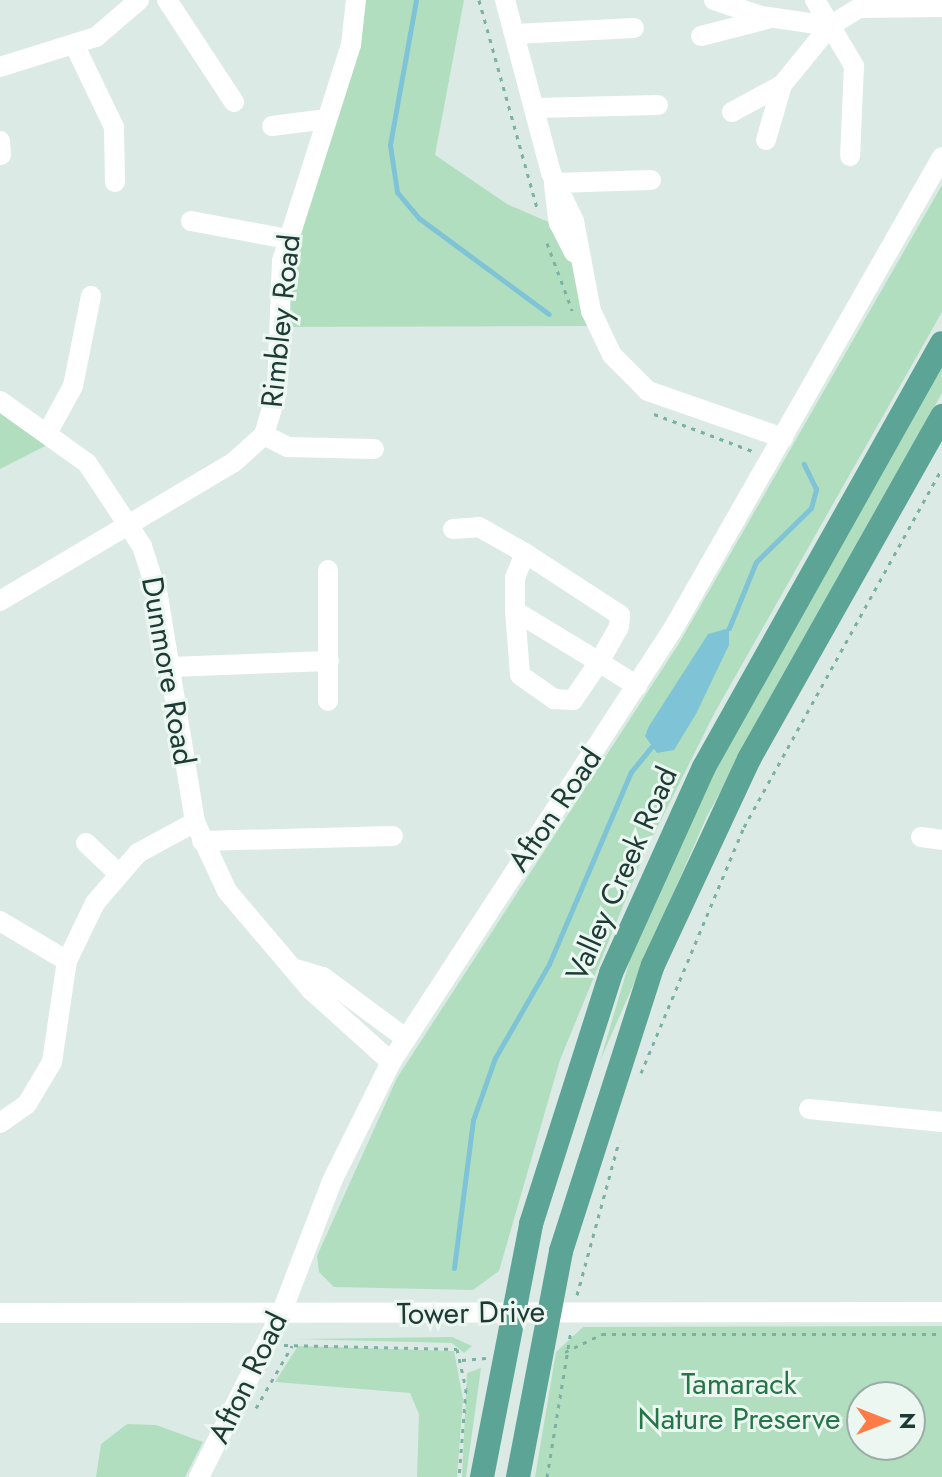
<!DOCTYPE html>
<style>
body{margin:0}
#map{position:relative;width:942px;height:1477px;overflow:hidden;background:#dceae5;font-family:Jost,sans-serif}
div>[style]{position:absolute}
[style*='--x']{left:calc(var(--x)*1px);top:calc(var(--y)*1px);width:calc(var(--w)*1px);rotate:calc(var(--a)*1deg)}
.green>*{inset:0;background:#b2dec0}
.water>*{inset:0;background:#7ec4d6}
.stream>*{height:5px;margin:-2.5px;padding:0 2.5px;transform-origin:2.5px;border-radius:2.5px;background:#7ec4d6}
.path>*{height:3px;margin-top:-1.5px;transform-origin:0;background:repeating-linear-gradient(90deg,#7ab1a2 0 4px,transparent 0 10px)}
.minor>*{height:20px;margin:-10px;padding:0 10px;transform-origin:10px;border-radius:10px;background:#fff}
.major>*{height:24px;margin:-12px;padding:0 12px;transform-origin:12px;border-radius:12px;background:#5ca495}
span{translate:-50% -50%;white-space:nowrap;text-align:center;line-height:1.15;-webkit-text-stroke:6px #edf7f2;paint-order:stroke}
.street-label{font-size:30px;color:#1d3b34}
.park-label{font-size:30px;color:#247547}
.north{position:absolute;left:846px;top:1381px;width:80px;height:80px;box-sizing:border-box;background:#edf7f2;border:2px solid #9aaca6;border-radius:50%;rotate:90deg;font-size:22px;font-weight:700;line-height:32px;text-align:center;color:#1d3b34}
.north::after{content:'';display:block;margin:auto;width:28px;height:36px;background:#ff7c46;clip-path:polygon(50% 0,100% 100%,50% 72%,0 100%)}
</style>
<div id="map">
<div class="green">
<i style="clip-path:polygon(356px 0,464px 0,435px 155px,507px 204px,560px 227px,596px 326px,278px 327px,280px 283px)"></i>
<i style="clip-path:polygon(942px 185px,942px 312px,715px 712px,646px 850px,560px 1060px,499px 1271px,473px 1290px,334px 1287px,319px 1272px,317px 1256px,397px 1078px,678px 645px)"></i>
<i style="clip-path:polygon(942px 366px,942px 393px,707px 816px,600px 1061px,632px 953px,718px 764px)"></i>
<i style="clip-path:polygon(0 401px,59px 439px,0 469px)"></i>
<i style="clip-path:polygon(evenodd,942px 1326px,942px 1477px,535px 1477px,556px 1352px,583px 1327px,942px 1326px,910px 1397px,910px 1445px,862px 1445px,862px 1397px,910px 1397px)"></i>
<i style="clip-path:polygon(452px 1337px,472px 1346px,464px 1353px,452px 1343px,295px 1339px)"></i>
<i style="clip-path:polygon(298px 1346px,454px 1351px,463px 1399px,457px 1477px,417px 1477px,419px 1414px,410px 1393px,275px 1382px)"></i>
<i style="clip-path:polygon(481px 1368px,466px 1477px,462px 1477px,467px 1373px)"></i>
<i style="clip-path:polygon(127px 1424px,156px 1425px,203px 1442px,185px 1477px,96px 1477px,101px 1444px)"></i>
</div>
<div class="water">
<i style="clip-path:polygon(729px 628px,729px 645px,696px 714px,674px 750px,657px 753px,645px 736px,649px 726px,708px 634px)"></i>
</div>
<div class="stream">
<i style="--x:416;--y:0;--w:147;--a:100.2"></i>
<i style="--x:390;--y:145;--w:48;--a:81.5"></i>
<i style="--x:397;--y:192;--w:35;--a:50"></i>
<i style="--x:420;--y:219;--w:160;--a:36.4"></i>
<i style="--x:729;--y:628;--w:71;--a:-67.8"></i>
<i style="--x:756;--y:562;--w:77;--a:-44.5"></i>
<i style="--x:811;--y:508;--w:20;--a:-75"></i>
<i style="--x:816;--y:489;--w:28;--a:-116"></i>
<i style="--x:454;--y:1268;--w:149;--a:-82.7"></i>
<i style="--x:473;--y:1120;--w:66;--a:-70.5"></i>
<i style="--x:495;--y:1058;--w:108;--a:-60.1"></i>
<i style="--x:549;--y:964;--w:209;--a:-66.9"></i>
<i style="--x:631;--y:772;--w:32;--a:-51"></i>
</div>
<div class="path">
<i style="--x:479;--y:0;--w:216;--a:74.4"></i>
<i style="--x:547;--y:243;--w:72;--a:69.5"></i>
<i style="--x:654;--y:414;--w:108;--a:20.6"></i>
<i style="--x:641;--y:1073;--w:267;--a:-67.3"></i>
<i style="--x:744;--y:827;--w:409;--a:-61.1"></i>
<i style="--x:577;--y:1295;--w:160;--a:-74.7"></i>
<i style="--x:284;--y:1345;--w:173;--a:1.3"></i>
<i style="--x:457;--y:1349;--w:41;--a:77.3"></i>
<i style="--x:466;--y:1389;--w:88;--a:94.5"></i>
<i style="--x:565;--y:1352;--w:41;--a:-25.9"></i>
<i style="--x:602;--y:1334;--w:340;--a:0"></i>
<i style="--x:462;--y:1360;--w:24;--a:-5"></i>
<i style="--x:256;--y:1408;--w:72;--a:-59.9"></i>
<i style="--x:547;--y:1477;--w:148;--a:-80.7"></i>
</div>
<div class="minor">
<i style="--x:167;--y:0;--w:122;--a:56.7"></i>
<i style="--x:505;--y:0;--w:179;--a:75.1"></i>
<i style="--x:551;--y:173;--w:53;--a:64.4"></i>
<i style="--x:574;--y:221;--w:92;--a:79.3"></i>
<i style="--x:591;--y:311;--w:49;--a:64.5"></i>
<i style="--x:612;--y:355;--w:51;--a:45"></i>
<i style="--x:648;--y:391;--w:143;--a:19.2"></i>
<i style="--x:714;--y:0;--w:50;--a:18.8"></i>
<i style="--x:761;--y:16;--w:70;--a:8.2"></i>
<i style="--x:815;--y:0;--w:77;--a:59.4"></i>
<i style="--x:854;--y:66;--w:90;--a:92.5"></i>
<i style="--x:515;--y:34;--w:119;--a:-2.9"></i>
<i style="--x:701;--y:36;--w:68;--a:-14.4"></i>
<i style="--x:75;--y:46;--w:90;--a:64.3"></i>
<i style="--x:114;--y:127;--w:55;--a:89"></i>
<i style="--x:0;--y:67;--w:101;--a:-17.4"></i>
<i style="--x:96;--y:37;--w:57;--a:-40.7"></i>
<i style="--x:535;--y:108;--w:123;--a:-1.4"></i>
<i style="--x:732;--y:112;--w:57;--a:-28.4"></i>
<i style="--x:782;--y:85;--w:76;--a:-50.9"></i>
<i style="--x:830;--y:26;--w:34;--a:-32"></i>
<i style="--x:859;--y:8;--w:83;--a:-0.7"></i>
<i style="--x:272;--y:126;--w:55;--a:-7.3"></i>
<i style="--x:766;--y:140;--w:57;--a:-73.8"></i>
<i style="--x:0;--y:141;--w:14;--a:86"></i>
<i style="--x:554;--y:183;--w:97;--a:-1.8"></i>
<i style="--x:554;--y:185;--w:38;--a:83"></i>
<i style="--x:559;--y:223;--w:33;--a:63"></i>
<i style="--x:191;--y:221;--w:98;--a:10.6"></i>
<i style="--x:0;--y:401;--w:107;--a:35.5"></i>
<i style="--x:87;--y:463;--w:100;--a:56.5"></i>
<i style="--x:142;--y:546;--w:52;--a:72.3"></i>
<i style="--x:158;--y:596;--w:229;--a:80.7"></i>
<i style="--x:195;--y:822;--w:76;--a:65.1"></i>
<i style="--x:227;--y:891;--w:130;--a:49.7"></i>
<i style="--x:311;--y:990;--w:108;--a:42"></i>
<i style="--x:49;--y:430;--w:50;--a:-61.4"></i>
<i style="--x:73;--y:386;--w:92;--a:-78.7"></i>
<i style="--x:264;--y:435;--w:27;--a:27"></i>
<i style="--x:288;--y:447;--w:86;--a:1.3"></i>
<i style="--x:453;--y:529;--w:26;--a:-4"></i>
<i style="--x:479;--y:527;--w:53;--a:29.5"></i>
<i style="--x:0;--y:601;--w:272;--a:-30.7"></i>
<i style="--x:234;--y:462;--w:40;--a:-42"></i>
<i style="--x:264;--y:435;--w:46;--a:-73.5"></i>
<i style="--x:277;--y:391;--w:130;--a:-87.8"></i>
<i style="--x:282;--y:261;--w:227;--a:-72.3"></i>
<i style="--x:351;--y:45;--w:45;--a:-83.7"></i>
<i style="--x:515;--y:611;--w:64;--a:85.5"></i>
<i style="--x:520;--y:675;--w:42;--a:35.2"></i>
<i style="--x:554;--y:699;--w:19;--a:3"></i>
<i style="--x:573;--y:700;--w:46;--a:-55.6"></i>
<i style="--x:599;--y:662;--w:40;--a:-60.3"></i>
<i style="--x:619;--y:627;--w:12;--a:-85"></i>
<i style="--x:620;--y:615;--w:113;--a:-146.9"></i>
<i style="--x:525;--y:553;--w:27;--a:112"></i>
<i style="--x:515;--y:578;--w:33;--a:90"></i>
<i style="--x:515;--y:611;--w:98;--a:31.3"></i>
<i style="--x:599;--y:662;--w:45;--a:32.3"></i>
<i style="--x:170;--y:667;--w:159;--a:-2.2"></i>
<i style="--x:328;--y:701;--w:131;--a:-90"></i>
<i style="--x:921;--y:837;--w:21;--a:8"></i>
<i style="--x:202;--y:841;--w:191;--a:-1.5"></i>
<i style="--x:86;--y:843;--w:44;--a:43.2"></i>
<i style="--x:0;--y:921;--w:78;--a:30.8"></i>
<i style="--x:296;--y:969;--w:28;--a:17"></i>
<i style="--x:323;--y:977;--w:102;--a:36.6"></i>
<i style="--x:809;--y:1109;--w:134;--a:5.6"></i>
<i style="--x:0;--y:1123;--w:33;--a:-35"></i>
<i style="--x:27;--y:1104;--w:49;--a:-59.2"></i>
<i style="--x:52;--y:1062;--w:102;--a:-81.6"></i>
<i style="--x:67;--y:961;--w:64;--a:-64.2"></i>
<i style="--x:95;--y:903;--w:66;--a:-49.3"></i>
<i style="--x:138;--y:853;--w:65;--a:-28.5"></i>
<i style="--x:0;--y:1313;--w:942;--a:-0.06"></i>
<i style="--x:199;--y:1477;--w:182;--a:-63.3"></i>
<i style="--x:281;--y:1314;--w:142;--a:-69"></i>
<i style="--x:332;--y:1181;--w:133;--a:-63.6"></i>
<i style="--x:391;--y:1062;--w:517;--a:-56.93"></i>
<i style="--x:673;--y:629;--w:543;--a:-60.32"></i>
</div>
<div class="major">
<i style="--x:482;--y:1477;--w:258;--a:-79"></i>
<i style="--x:531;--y:1224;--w:263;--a:-72.3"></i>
<i style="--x:611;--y:973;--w:226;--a:-65.7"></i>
<i style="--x:704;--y:767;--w:486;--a:-60.7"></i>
<i style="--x:518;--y:1477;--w:230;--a:-79.2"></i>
<i style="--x:561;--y:1251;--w:300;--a:-72.2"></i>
<i style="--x:653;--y:965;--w:227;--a:-65"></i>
<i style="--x:749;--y:759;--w:394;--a:-60.6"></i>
</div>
<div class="street-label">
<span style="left:281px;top:321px;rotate:-84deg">Rimbley Road</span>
<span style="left:168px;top:671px;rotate:80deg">Dunmore Road</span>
<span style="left:555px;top:810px;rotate:-56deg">Afton Road</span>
<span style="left:622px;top:874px;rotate:-66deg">Valley Creek Road</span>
<span style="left:471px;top:1313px;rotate:-1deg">Tower Drive</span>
<span style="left:248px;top:1378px;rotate:-64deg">Afton Road</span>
</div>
<div class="park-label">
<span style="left:739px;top:1401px">Tamarack<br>Nature Preserve</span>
</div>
<div class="north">N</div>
</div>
